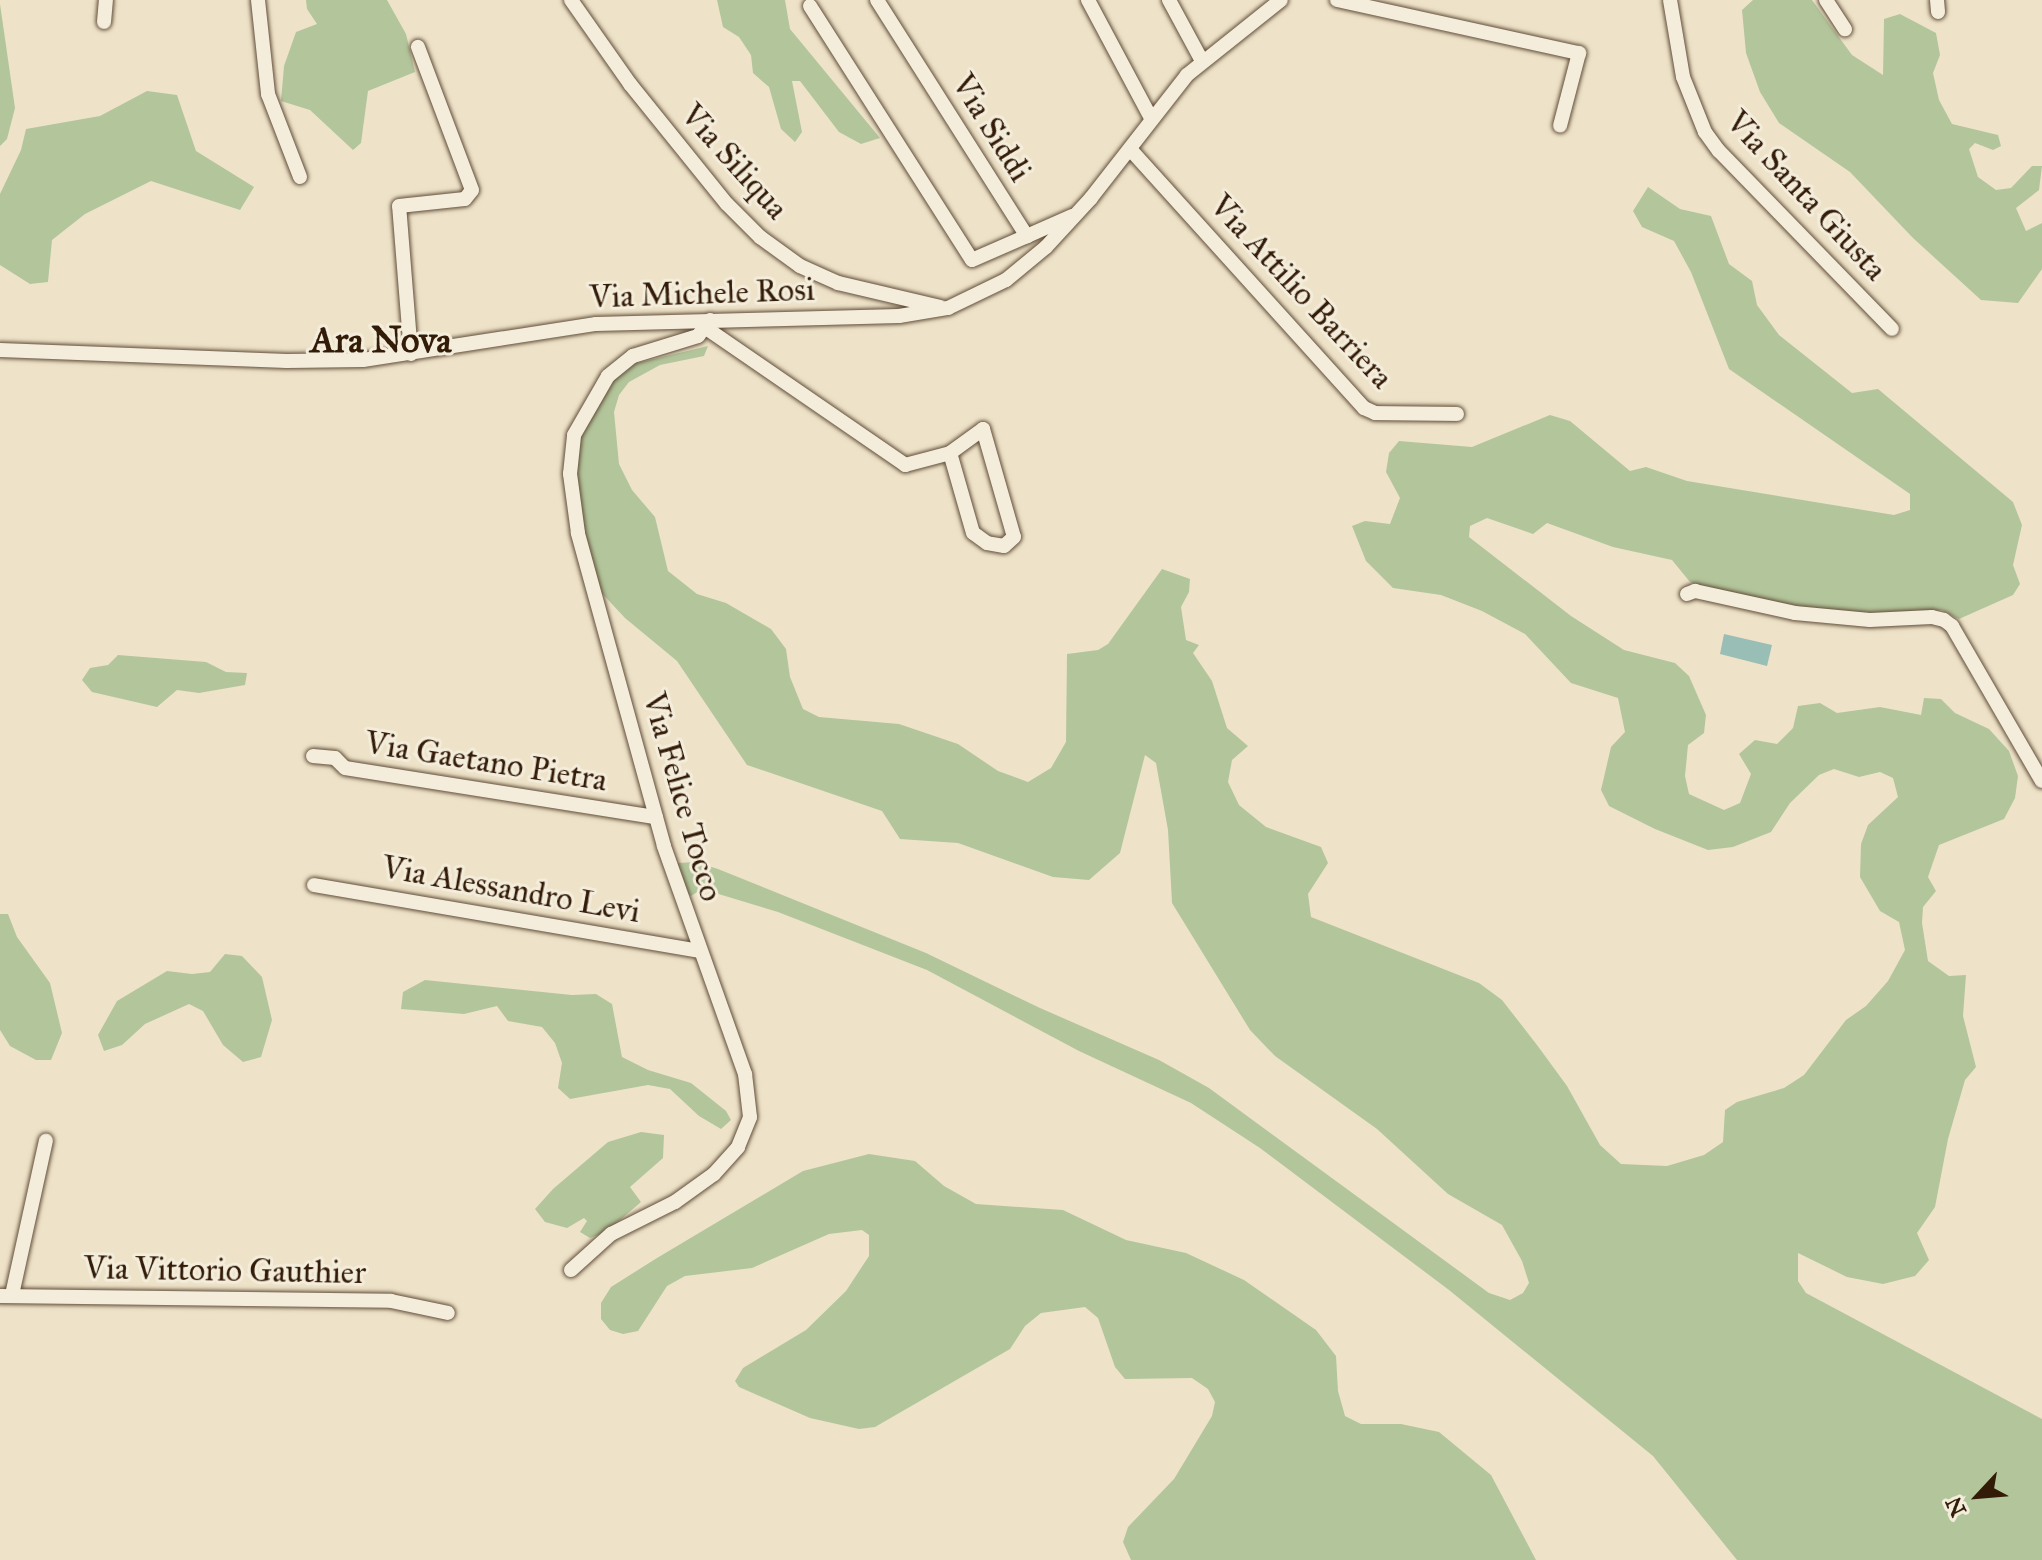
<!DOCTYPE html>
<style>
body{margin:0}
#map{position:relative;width:2042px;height:1560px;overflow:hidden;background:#eee3c9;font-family:"IM FELL Great Primer",serif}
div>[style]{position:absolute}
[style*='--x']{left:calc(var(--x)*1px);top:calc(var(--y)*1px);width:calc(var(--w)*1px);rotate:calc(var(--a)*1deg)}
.green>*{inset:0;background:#b3c59b}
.water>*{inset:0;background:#99beb6}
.roads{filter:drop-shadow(0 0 2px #614d38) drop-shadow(0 0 2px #614d38)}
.minor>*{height:14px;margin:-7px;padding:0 7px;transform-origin:7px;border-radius:7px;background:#f4eddc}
span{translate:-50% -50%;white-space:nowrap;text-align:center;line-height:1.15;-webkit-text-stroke:6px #f4eddc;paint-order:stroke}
.street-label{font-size:32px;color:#321b07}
.quarter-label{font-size:36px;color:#321b07;font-weight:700}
.north{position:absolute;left:1938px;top:1456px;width:80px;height:80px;-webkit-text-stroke:6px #f4eddc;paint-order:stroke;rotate:244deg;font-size:22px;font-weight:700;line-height:32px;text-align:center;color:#321b07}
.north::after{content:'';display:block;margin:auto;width:28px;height:36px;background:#321b07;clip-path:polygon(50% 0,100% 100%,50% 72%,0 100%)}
</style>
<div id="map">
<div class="green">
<i style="clip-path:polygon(306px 0,387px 0,406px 34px,415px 72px,368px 91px,361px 143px,353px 150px,310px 110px,281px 101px,284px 66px,296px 32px,317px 24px,307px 9px)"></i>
<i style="clip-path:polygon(717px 0,785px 0,790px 29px,880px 138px,861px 144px,839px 132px,800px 81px,792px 81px,802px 132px,795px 142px,781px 129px,769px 87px,753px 73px,751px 55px,739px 37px,723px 27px)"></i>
<i style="clip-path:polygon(1753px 0,1812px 0,1852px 55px,1883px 75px,1884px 19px,1900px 14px,1936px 33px,1940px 55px,1933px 73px,1939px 100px,1952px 124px,1998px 135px,2001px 146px,1993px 150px,1975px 143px,1969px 149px,1978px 177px,1996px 190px,2011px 188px,2032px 166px,2042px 166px,2039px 190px,2016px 208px,2026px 231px,2042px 223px,2042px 269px,2018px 303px,1981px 300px,1913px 238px,1850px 172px,1779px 123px,1760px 92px,1746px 53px,1742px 10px)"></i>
<i style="clip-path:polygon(0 4px,15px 108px,7px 139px,0 146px)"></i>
<i style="clip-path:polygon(147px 91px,177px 95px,196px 151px,254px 187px,240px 210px,151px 181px,85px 214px,52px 240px,48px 282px,30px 284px,0 265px,0 194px,21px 150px,26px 129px,100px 116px)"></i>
<i style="clip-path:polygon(1648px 187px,1680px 209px,1711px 216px,1729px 264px,1752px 281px,1757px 305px,1779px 335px,1852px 393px,1878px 389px,2013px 502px,2022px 525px,2013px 565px,2020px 584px,2013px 595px,1959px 619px,1942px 610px,1855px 616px,1719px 594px,1690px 582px,1672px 560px,1613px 547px,1547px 523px,1533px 534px,1487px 518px,1470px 526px,1469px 537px,1571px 616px,1624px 650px,1675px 663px,1689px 676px,1706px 715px,1704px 733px,1688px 745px,1685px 776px,1689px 794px,1724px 810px,1740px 803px,1751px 774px,1739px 754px,1755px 740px,1777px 744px,1793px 728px,1798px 706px,1820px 703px,1837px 713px,1880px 707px,1921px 715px,1924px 698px,1941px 699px,1955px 713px,1989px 729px,2009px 751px,2018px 776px,2015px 798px,2004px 819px,1939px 845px,1928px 877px,1936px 891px,1923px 907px,1922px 923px,1928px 961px,1949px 976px,1966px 975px,1963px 1016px,1976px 1067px,1965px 1080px,1948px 1139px,1935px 1207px,1917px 1233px,1929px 1260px,1915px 1276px,1883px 1284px,1847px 1277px,1798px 1253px,1798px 1281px,1806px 1293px,2042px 1419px,2042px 1560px,1737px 1560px,1653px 1456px,1449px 1290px,1260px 1148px,1191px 1103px,1079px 1051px,927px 970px,778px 912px,702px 889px,691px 896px,679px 886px,678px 863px,696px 862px,718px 869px,926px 953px,1040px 1008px,1159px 1060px,1209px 1088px,1489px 1293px,1510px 1300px,1523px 1293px,1529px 1283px,1522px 1261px,1502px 1225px,1448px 1194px,1377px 1129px,1275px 1056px,1250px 1030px,1172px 903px,1168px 830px,1156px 763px,1145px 755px,1120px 853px,1089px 880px,1053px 877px,958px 843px,900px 839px,882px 811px,747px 765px,677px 661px,625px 618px,597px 588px,573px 497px,571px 462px,588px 412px,613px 376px,629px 365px,708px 346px,704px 356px,660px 365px,629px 382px,619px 395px,614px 412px,619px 464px,632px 490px,655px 517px,668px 571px,697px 594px,726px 603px,771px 629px,786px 649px,790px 677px,803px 709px,819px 717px,899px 724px,958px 744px,998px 771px,1028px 782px,1051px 768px,1066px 742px,1067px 654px,1098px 650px,1108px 644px,1162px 569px,1190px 579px,1189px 592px,1181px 607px,1186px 640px,1199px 645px,1193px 653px,1212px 681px,1227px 728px,1248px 746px,1232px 760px,1228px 782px,1239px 805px,1266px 827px,1321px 847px,1328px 863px,1308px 894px,1311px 917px,1479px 983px,1502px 1000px,1537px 1045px,1567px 1086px,1600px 1145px,1621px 1164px,1667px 1166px,1704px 1155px,1723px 1142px,1725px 1110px,1737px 1102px,1784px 1088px,1804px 1075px,1846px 1020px,1866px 1006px,1888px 981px,1905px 950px,1899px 922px,1880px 911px,1860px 877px,1861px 844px,1868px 825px,1898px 797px,1893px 778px,1880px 772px,1859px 777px,1834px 769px,1819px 775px,1790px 803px,1771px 832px,1733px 847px,1708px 850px,1655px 829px,1609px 806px,1601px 790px,1611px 747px,1625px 732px,1618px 698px,1571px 683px,1525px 634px,1482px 611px,1441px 595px,1393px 588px,1366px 561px,1352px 526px,1365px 521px,1390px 524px,1400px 498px,1386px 472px,1389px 453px,1399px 441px,1472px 447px,1550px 415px,1570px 421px,1630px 471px,1646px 467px,1687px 481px,1894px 515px,1910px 510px,1910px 494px,1729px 369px,1691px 272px,1674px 241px,1642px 227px,1633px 211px)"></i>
<i style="clip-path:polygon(118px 655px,206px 662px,226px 672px,247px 673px,245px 685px,199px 693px,177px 690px,157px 707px,92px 692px,82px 680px,90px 668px,108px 665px)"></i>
<i style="clip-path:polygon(0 914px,8px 914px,17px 937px,50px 983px,62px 1033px,51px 1060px,36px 1060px,10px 1046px,0 1030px)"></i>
<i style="clip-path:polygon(225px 954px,242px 956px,262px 977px,272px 1020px,261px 1057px,243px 1062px,223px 1045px,203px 1011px,189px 1004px,145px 1024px,122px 1045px,104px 1051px,98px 1035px,117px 1001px,167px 971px,192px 974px,210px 972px)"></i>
<i style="clip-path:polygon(425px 980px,572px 995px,596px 994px,612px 1004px,622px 1057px,648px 1070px,691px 1083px,726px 1111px,731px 1120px,721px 1129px,699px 1116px,670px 1089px,648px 1085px,570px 1099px,558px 1088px,562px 1063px,555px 1043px,542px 1027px,508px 1021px,497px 1006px,464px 1014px,401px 1009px,403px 992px)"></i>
<i style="clip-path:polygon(641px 1132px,664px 1135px,663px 1158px,630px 1187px,641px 1202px,606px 1232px,590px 1238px,580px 1232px,587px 1221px,584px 1218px,567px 1228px,545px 1222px,535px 1209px,553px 1189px,608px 1142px)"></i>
<i style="clip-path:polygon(869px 1154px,915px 1161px,944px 1186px,976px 1204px,1063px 1210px,1126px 1240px,1186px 1253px,1244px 1280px,1316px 1330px,1336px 1356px,1338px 1391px,1345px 1416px,1361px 1424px,1401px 1424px,1439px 1432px,1491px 1475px,1536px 1560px,1131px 1560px,1123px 1542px,1128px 1527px,1174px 1479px,1212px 1416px,1215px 1402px,1208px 1389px,1192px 1378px,1125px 1379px,1115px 1367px,1098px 1318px,1085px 1307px,1041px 1313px,1025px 1326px,1010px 1349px,875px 1427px,859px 1429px,810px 1418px,739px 1387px,735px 1381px,743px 1368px,806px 1330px,846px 1291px,869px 1256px,869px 1235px,862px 1230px,829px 1234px,752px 1268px,685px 1276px,667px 1286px,638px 1331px,623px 1334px,610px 1330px,601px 1319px,601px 1303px,611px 1287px,657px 1258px,803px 1171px)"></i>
</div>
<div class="water">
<i style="clip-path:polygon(1724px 634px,1772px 645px,1767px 666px,1720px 654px)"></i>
</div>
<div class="roads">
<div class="minor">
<i style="--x:258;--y:0;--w:95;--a:83.9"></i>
<i style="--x:268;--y:94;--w:89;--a:68.9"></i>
<i style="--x:571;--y:0;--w:103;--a:54.9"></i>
<i style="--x:630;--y:84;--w:154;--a:51.1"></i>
<i style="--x:727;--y:204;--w:47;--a:45"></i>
<i style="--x:760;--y:237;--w:49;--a:35.9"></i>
<i style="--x:800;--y:266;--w:42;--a:24.1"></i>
<i style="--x:838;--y:283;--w:105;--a:13.2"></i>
<i style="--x:877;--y:0;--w:280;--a:57.6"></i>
<i style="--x:1027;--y:236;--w:49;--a:-24"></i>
<i style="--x:1088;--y:0;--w:134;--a:61.9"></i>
<i style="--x:1169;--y:0;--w:69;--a:61.6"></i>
<i style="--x:1337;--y:0;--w:248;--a:12.4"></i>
<i style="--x:1579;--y:53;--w:75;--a:104.6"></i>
<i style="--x:1670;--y:0;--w:78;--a:80.4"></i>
<i style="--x:1683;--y:77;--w:59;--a:68.2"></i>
<i style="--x:1705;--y:132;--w:24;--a:54"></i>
<i style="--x:1719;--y:151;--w:248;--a:45.8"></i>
<i style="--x:1826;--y:0;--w:35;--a:57"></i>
<i style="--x:1937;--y:0;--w:12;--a:85"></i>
<i style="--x:810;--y:6;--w:301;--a:57.5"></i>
<i style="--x:972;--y:260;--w:60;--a:-23.6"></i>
<i style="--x:104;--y:22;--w:22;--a:-85"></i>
<i style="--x:1130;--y:149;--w:349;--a:47.9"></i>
<i style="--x:1364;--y:408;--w:12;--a:24"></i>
<i style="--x:1375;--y:413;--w:82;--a:0.7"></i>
<i style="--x:706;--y:328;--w:242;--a:34.5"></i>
<i style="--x:905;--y:465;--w:47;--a:-14.9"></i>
<i style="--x:950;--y:453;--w:41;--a:-36"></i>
<i style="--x:983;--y:429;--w:112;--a:74"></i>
<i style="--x:1014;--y:537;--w:13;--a:138"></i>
<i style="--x:1004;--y:546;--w:17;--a:-170"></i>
<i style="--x:987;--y:543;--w:17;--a:-144"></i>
<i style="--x:973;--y:533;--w:83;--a:-106"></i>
<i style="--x:0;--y:350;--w:287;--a:2.2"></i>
<i style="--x:287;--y:361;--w:76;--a:-0.8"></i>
<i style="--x:363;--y:360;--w:236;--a:-8.8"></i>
<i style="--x:596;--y:324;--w:303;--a:-1.5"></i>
<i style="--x:899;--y:316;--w:50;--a:-9.3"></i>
<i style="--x:948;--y:308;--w:64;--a:-25.8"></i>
<i style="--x:1006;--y:280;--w:52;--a:-39.5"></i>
<i style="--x:1046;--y:247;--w:67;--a:-47.4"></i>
<i style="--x:1091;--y:198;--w:156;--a:-52"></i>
<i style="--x:1187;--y:75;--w:120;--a:-38.6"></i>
<i style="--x:411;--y:354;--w:148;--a:-94.6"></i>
<i style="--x:399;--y:206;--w:66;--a:-6.1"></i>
<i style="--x:465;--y:199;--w:11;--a:-52"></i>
<i style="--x:472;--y:190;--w:153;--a:-110.7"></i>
<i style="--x:1687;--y:594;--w:9;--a:-21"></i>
<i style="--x:1695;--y:591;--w:102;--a:12.4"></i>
<i style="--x:1795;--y:613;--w:75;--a:5.3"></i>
<i style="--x:1870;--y:620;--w:62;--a:-2.8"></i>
<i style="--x:1932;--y:617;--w:12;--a:14"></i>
<i style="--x:1944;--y:620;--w:10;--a:37"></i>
<i style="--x:1952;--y:626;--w:179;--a:59.9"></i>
<i style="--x:313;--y:756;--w:22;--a:5"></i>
<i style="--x:335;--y:758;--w:14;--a:45"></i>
<i style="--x:345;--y:768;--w:315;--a:9"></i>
<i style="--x:314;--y:885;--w:391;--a:9.7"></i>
<i style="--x:571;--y:1270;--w:54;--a:-42"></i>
<i style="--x:611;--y:1234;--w:72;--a:-26.6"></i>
<i style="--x:675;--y:1202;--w:48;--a:-35.7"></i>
<i style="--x:714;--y:1174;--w:36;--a:-48"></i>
<i style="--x:738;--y:1147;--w:32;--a:-68"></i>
<i style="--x:750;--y:1117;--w:43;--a:-96.6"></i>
<i style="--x:745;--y:1074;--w:242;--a:-109.6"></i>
<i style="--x:664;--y:846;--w:325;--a:-105.4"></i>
<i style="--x:578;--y:533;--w:60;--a:-97.7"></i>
<i style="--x:570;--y:474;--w:39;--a:-84"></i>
<i style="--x:574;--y:435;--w:68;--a:-60"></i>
<i style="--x:608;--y:376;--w:32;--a:-39"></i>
<i style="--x:633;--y:356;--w:68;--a:-17.1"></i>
<i style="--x:698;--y:336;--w:20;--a:-53"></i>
<i style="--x:12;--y:1295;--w:158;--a:-77.6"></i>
<i style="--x:0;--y:1296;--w:391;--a:0.7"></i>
<i style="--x:391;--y:1301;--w:58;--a:11.9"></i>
</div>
</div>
<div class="street-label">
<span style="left:991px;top:128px;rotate:58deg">Via Siddi</span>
<span style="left:734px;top:162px;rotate:48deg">Via Siliqua</span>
<span style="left:1806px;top:196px;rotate:47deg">Via Santa Giusta</span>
<span style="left:1301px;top:292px;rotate:47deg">Via Attilio Barriera</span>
<span style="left:702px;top:294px;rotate:-2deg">Via Michele Rosi</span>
<span style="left:486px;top:762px;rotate:9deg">Via Gaetano Pietra</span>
<span style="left:682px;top:797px;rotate:74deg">Via Felice Tocco</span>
<span style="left:511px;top:890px;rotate:10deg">Via Alessandro Levi</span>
<span style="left:225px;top:1271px;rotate:1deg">Via Vittorio Gauthier</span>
</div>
<div class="quarter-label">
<span style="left:381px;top:341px">Ara Nova</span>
</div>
<div class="north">N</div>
</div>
